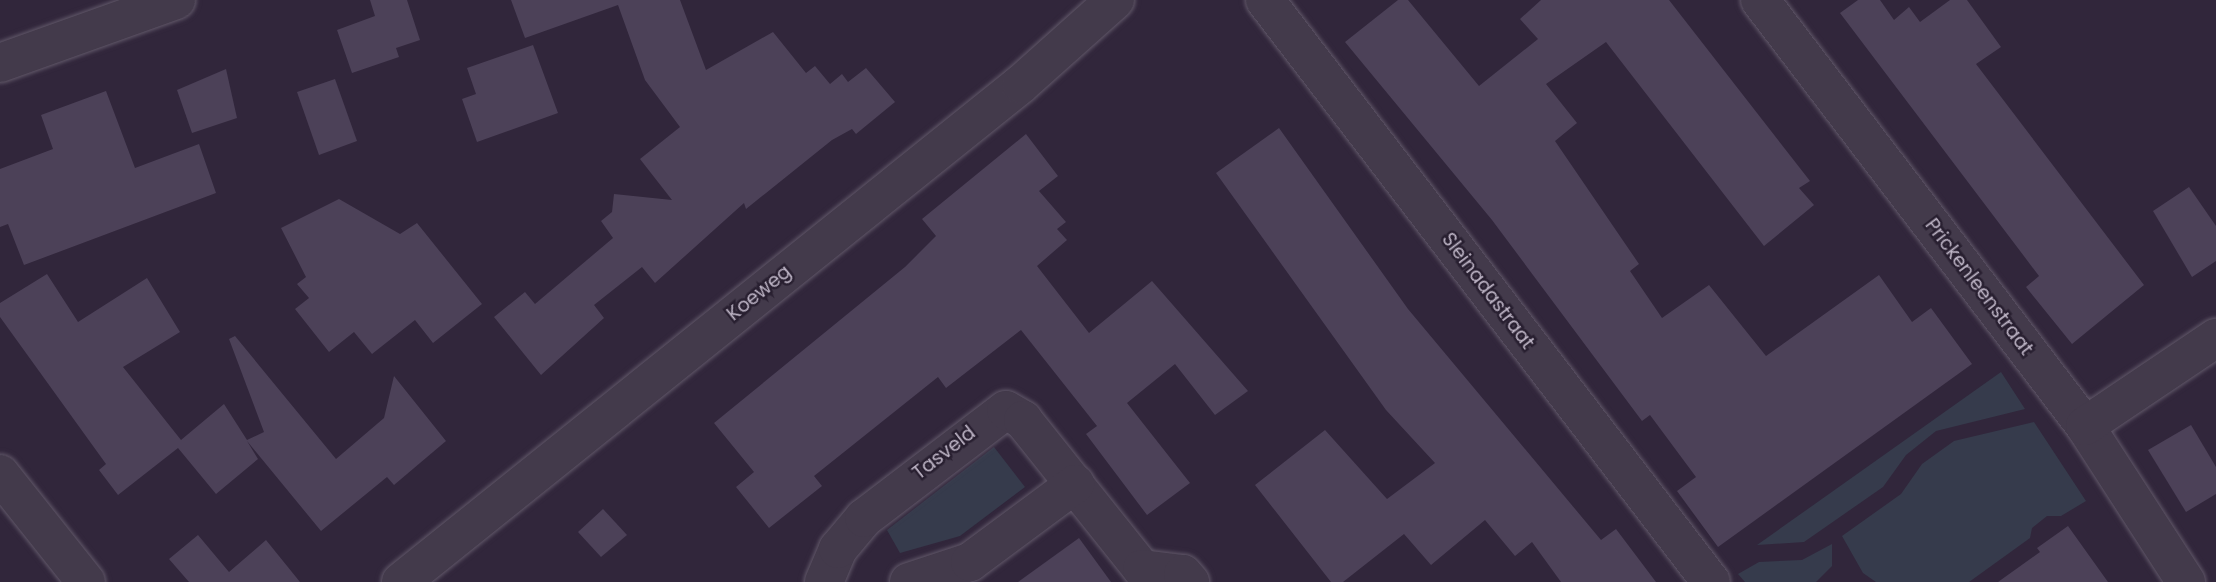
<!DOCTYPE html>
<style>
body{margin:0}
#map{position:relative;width:2216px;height:582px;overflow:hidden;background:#31263b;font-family:Poppins,sans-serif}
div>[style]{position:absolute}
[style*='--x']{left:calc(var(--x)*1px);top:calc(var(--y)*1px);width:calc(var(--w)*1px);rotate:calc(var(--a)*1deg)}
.green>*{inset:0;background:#363b4c}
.building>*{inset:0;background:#4c4158}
.roads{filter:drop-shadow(0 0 2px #615869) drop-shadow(0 0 2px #615869)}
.minor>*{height:38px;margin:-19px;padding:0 19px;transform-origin:19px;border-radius:19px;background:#433a4b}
span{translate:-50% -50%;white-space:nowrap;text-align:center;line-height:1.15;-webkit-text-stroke:5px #281f30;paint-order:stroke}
.street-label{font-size:19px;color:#bfb6c7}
</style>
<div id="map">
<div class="green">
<i style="clip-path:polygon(2001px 372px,2025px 409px,1936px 431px,1906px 455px,1883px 487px,1804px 542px,1757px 545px)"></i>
<i style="clip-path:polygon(2034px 422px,2086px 501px,2061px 516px,2047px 516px,2032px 528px,2030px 538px,1969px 582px,1876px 582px,1863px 573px,1842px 536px,1901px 494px,1922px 464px,1954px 441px)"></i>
<i style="clip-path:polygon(994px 447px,1025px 487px,960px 536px,900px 553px,887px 530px)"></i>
<i style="clip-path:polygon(1832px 544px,1832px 566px,1816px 582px,1745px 582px,1738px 574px,1759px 562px,1802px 560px)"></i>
</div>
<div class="building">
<i style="clip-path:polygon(370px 0,407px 0,420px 40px,396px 48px,399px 57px,352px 73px,337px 30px,375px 16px)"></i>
<i style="clip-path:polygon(511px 0,680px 0,706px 70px,773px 32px,806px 73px,815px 66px,830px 84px,842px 74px,848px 82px,866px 68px,895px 102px,856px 134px,852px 129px,832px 140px,746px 209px,744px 203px,655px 283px,642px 267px,594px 305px,604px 318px,541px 375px,494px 317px,525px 292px,535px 304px,613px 238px,601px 221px,612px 212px,614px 194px,672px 200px,640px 159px,680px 127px,645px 80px,618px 5px,525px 38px)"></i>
<i style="clip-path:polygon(1398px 0,1408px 0,1479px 86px,1538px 39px,1520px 19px,1541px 0,1669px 0,1810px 181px,1799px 188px,1814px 205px,1764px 246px,1606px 42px,1546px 84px,1577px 123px,1555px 141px,1639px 264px,1630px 271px,1662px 318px,1709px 285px,1766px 356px,1879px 275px,1912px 322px,1931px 308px,1972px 364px,1718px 547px,1677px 491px,1696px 477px,1650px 415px,1642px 421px,1492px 220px,1345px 42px)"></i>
<i style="clip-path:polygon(1858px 0,1880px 0,1894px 20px,1909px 7px,1920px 22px,1950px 0,1967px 0,2001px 47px,1976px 64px,2144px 285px,2072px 344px,2026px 287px,2039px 276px,1840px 13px)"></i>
<i style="clip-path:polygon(533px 45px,558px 113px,477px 142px,462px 99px,476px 94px,467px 68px)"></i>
<i style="clip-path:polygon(226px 69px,237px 118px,192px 133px,177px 90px)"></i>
<i style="clip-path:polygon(335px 79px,357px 141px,319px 155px,297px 92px)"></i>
<i style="clip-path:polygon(106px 91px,135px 168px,199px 144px,216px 193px,24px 265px,8px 224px,0 227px,0 169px,53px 149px,41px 115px)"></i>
<i style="clip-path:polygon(1279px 128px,1408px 309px,1479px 394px,1601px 540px,1616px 529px,1656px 582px,1561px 582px,1532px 542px,1515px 556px,1485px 520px,1431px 565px,1404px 534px,1343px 582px,1331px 582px,1255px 485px,1325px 430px,1387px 499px,1435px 463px,1386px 410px,1216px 173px)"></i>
<i style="clip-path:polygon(1026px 134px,1058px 176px,1039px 191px,1066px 222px,1057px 229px,1067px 240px,1037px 266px,1089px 333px,1152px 281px,1248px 391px,1215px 415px,1175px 364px,1127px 403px,1190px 483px,1147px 515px,1086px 434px,1097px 426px,1021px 330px,946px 388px,938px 377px,814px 476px,822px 486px,769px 528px,736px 487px,754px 472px,714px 423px,905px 267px,936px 236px,922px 219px)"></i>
<i style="clip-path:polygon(2189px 187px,2216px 226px,2216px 261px,2192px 277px,2153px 211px)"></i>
<i style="clip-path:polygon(339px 199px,400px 234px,417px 223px,482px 304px,433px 343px,415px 320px,372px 354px,354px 332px,329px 352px,295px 309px,309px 298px,297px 284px,306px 277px,281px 228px)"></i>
<i style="clip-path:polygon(47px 274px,78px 322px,147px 278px,180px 332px,123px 367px,181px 440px,224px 404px,247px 440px,264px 432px,229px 339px,235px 336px,336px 459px,384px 418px,394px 376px,446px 441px,394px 485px,387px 477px,321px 531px,247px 441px,258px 459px,216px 494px,178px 448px,118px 495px,99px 470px,106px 464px,0 317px,0 303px)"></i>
<i style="clip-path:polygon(2191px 425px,2216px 467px,2216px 494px,2186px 512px,2148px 450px)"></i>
<i style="clip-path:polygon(603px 509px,627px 535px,601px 557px,578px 532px)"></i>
<i style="clip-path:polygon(2068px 526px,2108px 582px,1998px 582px,2040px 552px,2037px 548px)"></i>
<i style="clip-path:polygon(198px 535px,229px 572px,266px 540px,300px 582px,189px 582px,169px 559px)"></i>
<i style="clip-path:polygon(1079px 538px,1111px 582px,1018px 582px)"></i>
</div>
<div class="roads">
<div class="minor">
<i style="--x:1265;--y:0;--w:733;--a:52.54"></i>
<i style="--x:1760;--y:0;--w:536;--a:52.66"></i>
<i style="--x:2085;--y:426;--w:186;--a:57.1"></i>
<i style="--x:0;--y:63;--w:187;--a:-19.7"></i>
<i style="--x:2085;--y:426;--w:158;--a:-33.9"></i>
<i style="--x:0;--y:474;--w:138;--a:51.5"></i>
<i style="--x:401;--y:582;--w:795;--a:-38.77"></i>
<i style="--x:1021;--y:84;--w:126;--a:-41.8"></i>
<i style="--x:824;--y:582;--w:36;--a:-67"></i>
<i style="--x:838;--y:549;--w:40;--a:-50"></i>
<i style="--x:864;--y:518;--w:178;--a:-37.3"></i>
<i style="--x:1006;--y:410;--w:20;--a:30"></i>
<i style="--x:1023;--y:420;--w:191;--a:51.4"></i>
<i style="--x:1142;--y:569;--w:41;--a:7"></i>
<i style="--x:1183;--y:574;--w:11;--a:49"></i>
<i style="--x:909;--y:582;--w:64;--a:-18.2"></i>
<i style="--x:970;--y:562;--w:131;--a:-36.6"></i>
</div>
</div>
<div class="street-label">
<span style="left:1979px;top:287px;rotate:53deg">Prickenleenstraat</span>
<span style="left:1488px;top:291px;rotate:53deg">Sleinadastraat</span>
<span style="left:759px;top:293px;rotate:-39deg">Koeweg</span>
<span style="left:944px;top:453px;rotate:-38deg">Tasveld</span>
</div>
</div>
